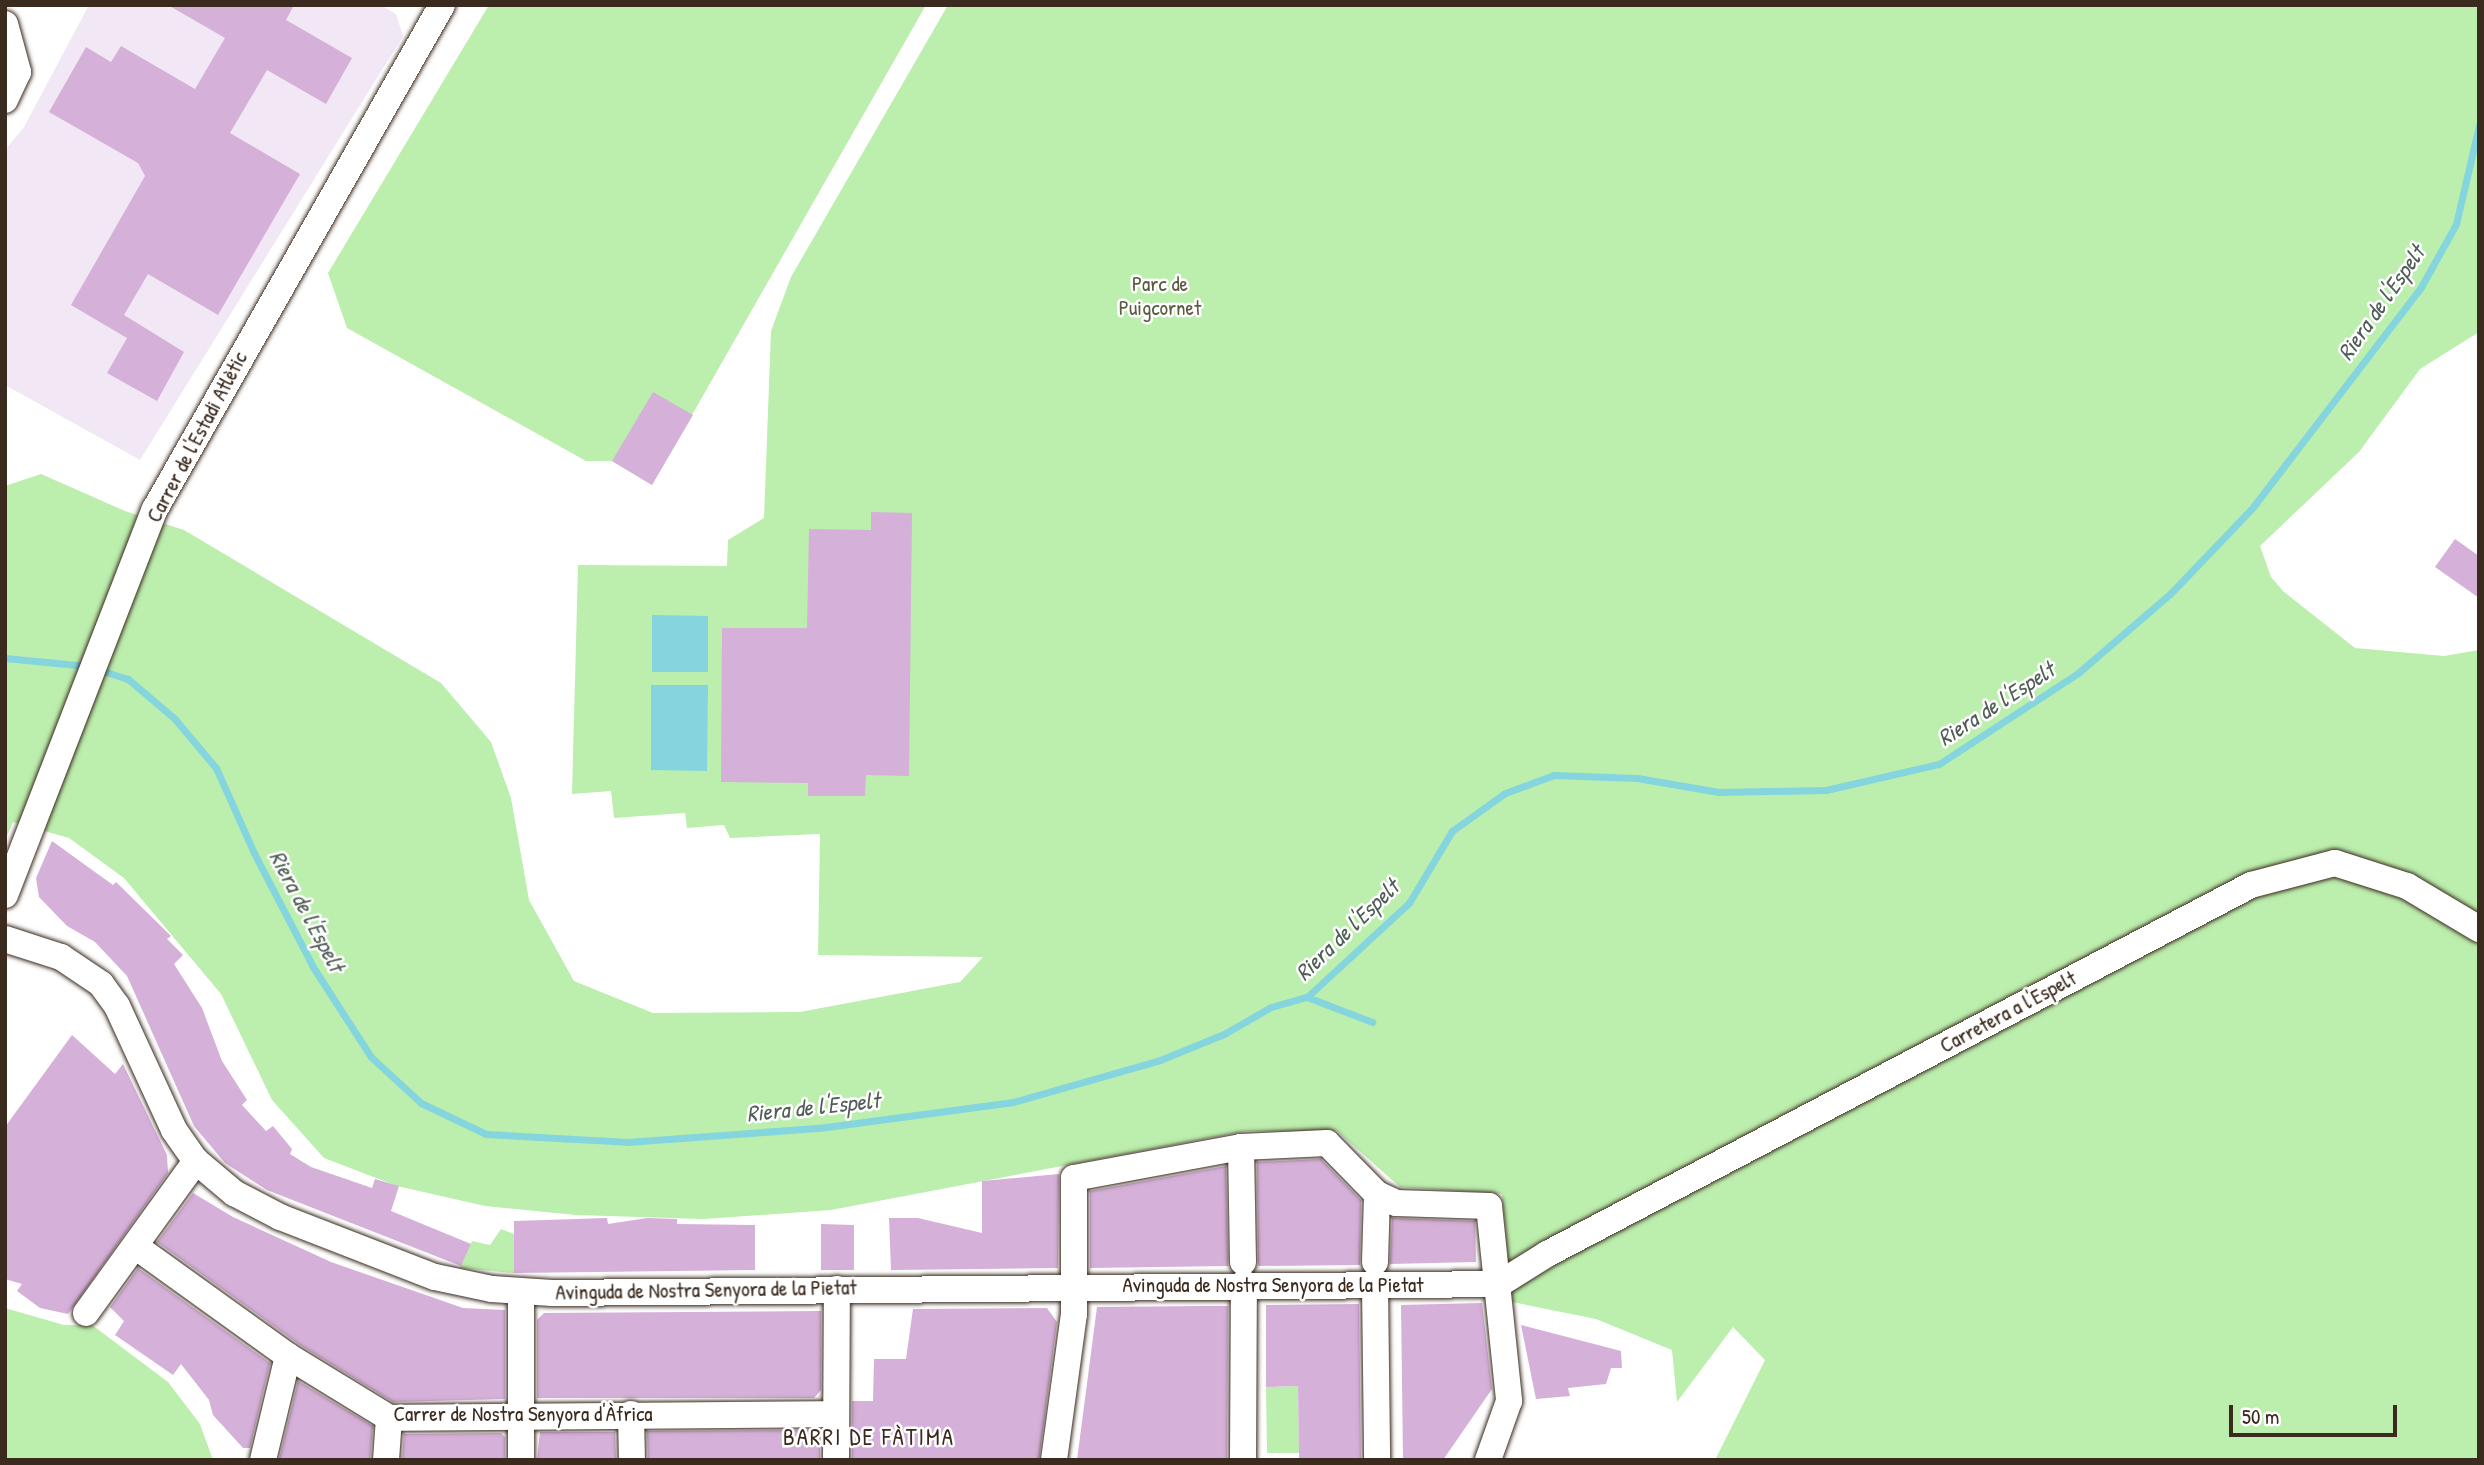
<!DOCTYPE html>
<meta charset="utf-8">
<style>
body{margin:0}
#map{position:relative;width:2484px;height:1465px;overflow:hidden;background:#fff;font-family:"Patrick Hand",sans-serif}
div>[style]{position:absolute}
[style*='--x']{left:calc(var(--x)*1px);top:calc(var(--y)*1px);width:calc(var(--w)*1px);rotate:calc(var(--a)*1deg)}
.built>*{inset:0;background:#f2e7f4}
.green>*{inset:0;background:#bceeae}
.water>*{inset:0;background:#84d5dd}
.stream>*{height:7px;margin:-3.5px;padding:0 3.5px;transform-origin:3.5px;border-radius:3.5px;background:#84d5dd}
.building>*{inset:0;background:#d5b0d9}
.roads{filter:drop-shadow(0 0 2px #3b2a1e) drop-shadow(0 0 2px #3b2a1e)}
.street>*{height:26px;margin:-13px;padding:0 13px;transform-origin:13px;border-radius:13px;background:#fff}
span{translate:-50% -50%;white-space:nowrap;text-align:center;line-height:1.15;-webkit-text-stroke:5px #fff;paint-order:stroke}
.park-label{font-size:21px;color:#5b5b42}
.street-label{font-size:21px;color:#3b2a1e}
.water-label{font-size:23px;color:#515d57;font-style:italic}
.neighbourhood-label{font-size:23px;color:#3b2a1e;letter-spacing:2px}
.frame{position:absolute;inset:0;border:7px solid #3b2a1e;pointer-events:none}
.scale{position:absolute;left:2229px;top:1405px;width:168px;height:32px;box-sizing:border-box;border:4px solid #3b2a1e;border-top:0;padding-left:9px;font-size:21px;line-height:24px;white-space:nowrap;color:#3b2a1e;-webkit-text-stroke:5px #fff;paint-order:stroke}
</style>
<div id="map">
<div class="built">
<i style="clip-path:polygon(89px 5px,381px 5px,396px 14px,403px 36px,140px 460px,5px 385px,5px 150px,24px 127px)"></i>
</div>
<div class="green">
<i style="clip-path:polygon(489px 5px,926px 5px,652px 485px,612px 461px,586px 461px,347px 328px,328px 273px)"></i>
<i style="clip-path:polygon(948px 5px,2479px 5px,2479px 332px,2420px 369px,2359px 452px,2260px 546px,2271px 577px,2283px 591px,2355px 648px,2444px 656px,2479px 650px,2479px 1460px,1715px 1460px,1765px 1360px,1733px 1327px,1677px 1402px,1672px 1350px,1596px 1319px,1512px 1302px,1502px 1194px,1400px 1187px,1337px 1131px,1246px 1131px,831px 1210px,704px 1219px,576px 1215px,485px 1206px,397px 1186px,324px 1158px,272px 1100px,221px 994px,124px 878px,69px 838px,13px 822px,5px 840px,5px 486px,41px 474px,125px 511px,184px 530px,441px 683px,491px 742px,511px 798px,529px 900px,574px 981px,653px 1013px,800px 1012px,960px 982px,983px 957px,818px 955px,820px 834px,730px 838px,724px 825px,687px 828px,685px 813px,614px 818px,611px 791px,572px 794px,578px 565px,727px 566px,728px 540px,764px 518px,771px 331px,791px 277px)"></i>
<i style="clip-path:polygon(501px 1229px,514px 1234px,514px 1273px,460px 1268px,472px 1241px,490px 1245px)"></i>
<i style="clip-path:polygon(5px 1308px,64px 1325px,92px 1325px,168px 1382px,200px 1424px,213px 1460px,5px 1460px)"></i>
<i style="clip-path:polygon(1298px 1386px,1299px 1453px,1267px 1453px,1266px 1387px)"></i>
</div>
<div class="water">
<i style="clip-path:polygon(652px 615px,708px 616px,708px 672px,652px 672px)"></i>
<i style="clip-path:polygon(651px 685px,708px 685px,707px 771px,651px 770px)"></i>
</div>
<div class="stream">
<i style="--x:5;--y:658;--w:83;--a:5.5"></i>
<i style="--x:100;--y:670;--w:29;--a:18"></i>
<i style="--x:128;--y:679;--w:60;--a:40.3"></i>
<i style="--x:174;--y:718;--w:65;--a:50"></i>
<i style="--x:216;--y:768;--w:93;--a:65.9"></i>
<i style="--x:254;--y:853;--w:128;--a:62.6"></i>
<i style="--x:313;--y:967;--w:107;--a:57.2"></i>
<i style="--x:371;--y:1057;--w:68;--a:42.6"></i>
<i style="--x:421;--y:1103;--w:72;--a:25.5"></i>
<i style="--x:486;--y:1134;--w:141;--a:3.2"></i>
<i style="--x:627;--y:1142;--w:193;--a:-4.2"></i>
<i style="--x:819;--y:1128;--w:196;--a:-7.6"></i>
<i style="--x:1013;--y:1102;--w:153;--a:-15.9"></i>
<i style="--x:1160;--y:1060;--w:69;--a:-22.1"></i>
<i style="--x:1224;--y:1034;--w:54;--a:-29.9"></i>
<i style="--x:1271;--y:1007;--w:37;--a:-16"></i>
<i style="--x:1307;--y:997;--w:139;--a:-42.7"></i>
<i style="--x:1409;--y:903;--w:84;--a:-59.2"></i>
<i style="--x:1452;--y:831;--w:65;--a:-35.6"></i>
<i style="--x:1505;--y:793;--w:52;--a:-20.2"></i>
<i style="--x:1554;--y:775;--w:83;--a:2.1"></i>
<i style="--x:1637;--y:778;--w:83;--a:9.7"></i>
<i style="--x:1719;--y:792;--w:107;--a:-1.1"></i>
<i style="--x:1826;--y:790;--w:116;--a:-13"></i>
<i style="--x:1939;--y:764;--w:166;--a:-33.2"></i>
<i style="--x:2078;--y:673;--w:121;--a:-40.7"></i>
<i style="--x:2170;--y:594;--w:120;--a:-46.3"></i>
<i style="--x:2253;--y:507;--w:277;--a:-52.6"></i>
<i style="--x:2421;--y:287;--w:72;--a:-60.9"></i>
<i style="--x:2456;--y:224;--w:102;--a:-76.9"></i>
<i style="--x:1307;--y:997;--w:70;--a:21"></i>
</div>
<div class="building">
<i style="clip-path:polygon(168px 5px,294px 5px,286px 20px,352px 58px,326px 104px,267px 70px,230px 133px,300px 174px,218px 315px,148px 274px,124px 315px,184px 352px,157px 401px,107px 373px,127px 338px,71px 305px,145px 176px,138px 163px,49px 112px,86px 47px,111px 62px,121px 46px,195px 89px,225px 38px)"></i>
<i style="clip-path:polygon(653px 392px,693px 415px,652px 485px,612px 461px)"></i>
<i style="clip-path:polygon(871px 512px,912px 513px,909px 776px,866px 775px,865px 796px,808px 796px,808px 783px,721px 782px,722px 628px,807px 628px,809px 529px,871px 530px)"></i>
<i style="clip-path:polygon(2455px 539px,2479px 556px,2479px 598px,2435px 567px)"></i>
<i style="clip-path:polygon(52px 841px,113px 885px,116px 882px,171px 936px,167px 939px,183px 955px,174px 964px,202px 1008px,222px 1061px,247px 1100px,242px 1105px,266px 1131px,273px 1126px,292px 1149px,290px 1154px,311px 1167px,372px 1188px,375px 1179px,399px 1186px,391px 1211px,471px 1244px,461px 1266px,267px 1190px,225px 1163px,194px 1126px,127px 976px,95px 942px,67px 926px,39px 897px,36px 878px)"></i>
<i style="clip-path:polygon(72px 1035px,115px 1074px,123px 1064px,167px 1155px,168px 1173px,68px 1314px,40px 1308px,17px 1291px,22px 1284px,5px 1279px,5px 1127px)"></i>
<i style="clip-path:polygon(1321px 1159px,1361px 1200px,1360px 1265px,1258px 1266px,1257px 1162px)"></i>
<i style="clip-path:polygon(1226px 1166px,1228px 1266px,1090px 1268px,1090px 1191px)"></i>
<i style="clip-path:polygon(1059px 1174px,1058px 1268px,891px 1270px,889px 1218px,918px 1218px,982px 1233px,982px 1181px)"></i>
<i style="clip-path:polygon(193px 1193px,233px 1217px,331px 1262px,463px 1308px,505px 1310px,505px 1399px,393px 1402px,300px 1345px,157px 1242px)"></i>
<i style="clip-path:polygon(607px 1218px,608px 1224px,647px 1218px,677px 1219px,677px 1224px,755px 1225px,755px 1270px,514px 1273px,514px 1221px)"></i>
<i style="clip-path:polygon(1392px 1218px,1475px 1221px,1476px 1262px,1390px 1264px)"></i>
<i style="clip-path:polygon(821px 1224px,854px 1225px,854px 1270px,821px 1270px)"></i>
<i style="clip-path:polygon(138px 1268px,270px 1363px,250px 1448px,243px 1448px,213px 1415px,209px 1400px,181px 1364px,173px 1375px,115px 1335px,124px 1321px,110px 1307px)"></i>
<i style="clip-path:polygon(1482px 1303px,1492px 1389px,1443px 1460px,1403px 1460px,1401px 1305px)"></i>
<i style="clip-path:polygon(1359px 1304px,1361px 1460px,1299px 1460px,1298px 1386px,1266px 1387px,1266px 1305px)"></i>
<i style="clip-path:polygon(1204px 1306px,1228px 1306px,1227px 1460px,1077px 1460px,1097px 1307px)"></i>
<i style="clip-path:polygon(1047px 1308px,1057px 1322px,1039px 1460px,852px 1460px,852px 1401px,873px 1401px,874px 1359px,906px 1359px,913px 1309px)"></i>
<i style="clip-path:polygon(821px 1311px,821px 1390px,814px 1398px,537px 1398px,537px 1320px,544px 1313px)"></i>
<i style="clip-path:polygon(1521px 1325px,1621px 1351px,1622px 1368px,1611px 1368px,1606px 1384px,1568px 1388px,1570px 1396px,1536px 1399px)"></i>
<i style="clip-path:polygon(298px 1381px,373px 1426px,370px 1460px,279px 1460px)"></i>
<i style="clip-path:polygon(814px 1430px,820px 1436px,820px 1460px,648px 1460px,647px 1431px)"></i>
<i style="clip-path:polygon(540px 1432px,615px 1432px,616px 1460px,537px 1460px)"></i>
<i style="clip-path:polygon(501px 1433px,505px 1437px,505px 1460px,402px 1460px,404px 1434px)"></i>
</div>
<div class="roads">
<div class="street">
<i style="--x:5;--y:24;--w:50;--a:74.8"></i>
<i style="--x:18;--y:72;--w:31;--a:115"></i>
<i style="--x:5;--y:895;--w:414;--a:-68.8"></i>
<i style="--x:155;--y:509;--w:580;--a:-60.34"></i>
<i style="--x:5;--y:939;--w:59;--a:17.8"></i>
<i style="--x:61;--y:957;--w:48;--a:34"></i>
<i style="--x:101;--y:984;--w:27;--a:54"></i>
<i style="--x:117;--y:1006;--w:136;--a:65.3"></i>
<i style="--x:174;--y:1130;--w:38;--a:55"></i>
<i style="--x:196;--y:1161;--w:50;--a:40.1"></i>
<i style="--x:234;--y:1193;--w:52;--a:27.6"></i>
<i style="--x:280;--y:1217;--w:166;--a:21.2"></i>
<i style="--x:435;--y:1277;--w:58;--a:11.9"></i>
<i style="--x:492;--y:1289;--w:60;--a:3.8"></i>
<i style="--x:552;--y:1293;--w:947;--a:-0.54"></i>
<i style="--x:1499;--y:1284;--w:57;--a:-32"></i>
<i style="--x:1547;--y:1254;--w:795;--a:-27.66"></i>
<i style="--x:2251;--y:885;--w:87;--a:-14.7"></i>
<i style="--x:2335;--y:863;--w:76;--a:17.7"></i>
<i style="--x:2407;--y:886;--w:84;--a:30.8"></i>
<i style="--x:1241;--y:1147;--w:115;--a:89"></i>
<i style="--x:135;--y:1246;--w:188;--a:35.7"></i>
<i style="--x:288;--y:1356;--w:119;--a:31.5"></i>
<i style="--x:389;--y:1418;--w:447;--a:-0.5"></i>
<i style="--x:1375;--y:1262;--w:68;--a:-88.3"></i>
<i style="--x:1375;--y:1285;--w:175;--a:89.3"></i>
<i style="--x:521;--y:1292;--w:168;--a:90"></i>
<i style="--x:86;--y:1313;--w:188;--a:-54.1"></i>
<i style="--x:631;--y:1414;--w:46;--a:88.8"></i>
<i style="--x:263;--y:1460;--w:107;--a:-76.5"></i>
<i style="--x:386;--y:1460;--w:42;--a:-85.9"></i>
<i style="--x:836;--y:1460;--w:171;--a:-89.7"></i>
<i style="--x:1054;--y:1460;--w:147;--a:-82.2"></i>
<i style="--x:1074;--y:1314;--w:136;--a:-90"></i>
<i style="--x:1074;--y:1178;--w:170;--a:-10.5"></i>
<i style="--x:1241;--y:1147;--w:86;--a:-2.7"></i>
<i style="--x:1327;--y:1143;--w:71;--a:45.6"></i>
<i style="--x:1377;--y:1194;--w:21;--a:25"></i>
<i style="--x:1396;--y:1203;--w:93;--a:1.8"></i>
<i style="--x:1489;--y:1206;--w:196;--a:84.1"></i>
<i style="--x:1509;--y:1401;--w:63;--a:109.6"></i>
<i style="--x:1243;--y:1460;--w:177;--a:-89.7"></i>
</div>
</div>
<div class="park-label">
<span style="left:1160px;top:296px">Parc de<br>Puigcornet</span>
</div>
<div class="street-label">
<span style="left:197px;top:437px;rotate:-62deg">Carrer de l'Estadi Atlètic</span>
<span style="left:2008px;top:1012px;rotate:-28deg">Carretera a l'Espelt</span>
<span style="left:1273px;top:1285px">Avinguda de Nostra Senyora de la Pietat</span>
<span style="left:706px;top:1290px;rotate:-1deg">Avinguda de Nostra Senyora de la Pietat</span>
<span style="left:523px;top:1414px">Carrer de Nostra Senyora d'Àfrica</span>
</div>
<div class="water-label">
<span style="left:2381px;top:303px;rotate:-55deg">Riera de l'Espelt</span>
<span style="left:1996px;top:704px;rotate:-33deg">Riera de l'Espelt</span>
<span style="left:307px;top:911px;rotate:62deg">Riera de l'Espelt</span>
<span style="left:1347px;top:930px;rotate:-44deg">Riera de l'Espelt</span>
<span style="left:813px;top:1107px;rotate:-6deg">Riera de l'Espelt</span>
</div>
<div class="neighbourhood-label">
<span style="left:869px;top:1437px">BARRI DE FÀTIMA</span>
</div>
<div class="frame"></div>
<div class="scale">50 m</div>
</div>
